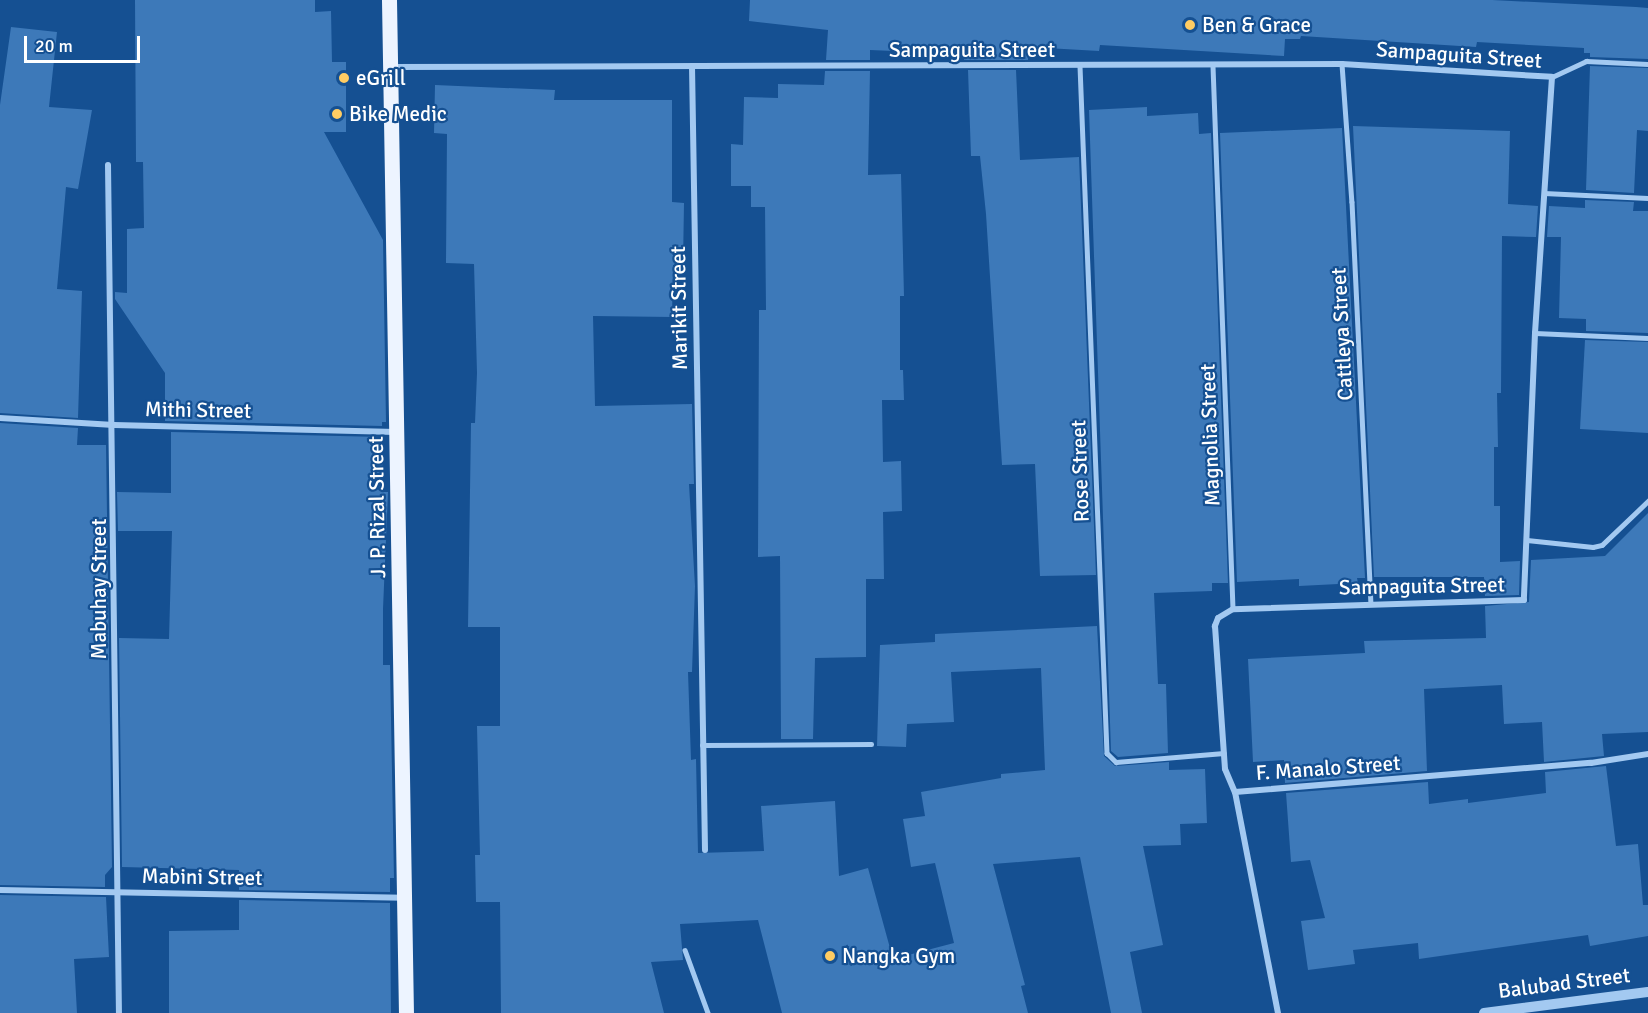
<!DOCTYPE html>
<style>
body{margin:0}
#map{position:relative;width:1648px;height:1013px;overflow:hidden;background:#155092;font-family:Signika,sans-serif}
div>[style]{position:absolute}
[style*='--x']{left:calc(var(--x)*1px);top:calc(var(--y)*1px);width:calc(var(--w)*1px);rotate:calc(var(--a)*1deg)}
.building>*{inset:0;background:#3d79b9}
.service>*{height:4.5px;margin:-2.25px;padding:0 2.25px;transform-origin:2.25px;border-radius:2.25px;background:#a3c9f1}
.minor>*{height:6px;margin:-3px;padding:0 3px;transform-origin:3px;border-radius:3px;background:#a3c9f1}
.tertiary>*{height:10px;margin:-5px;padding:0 5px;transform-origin:5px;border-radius:5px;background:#a3c9f1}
.primary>*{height:15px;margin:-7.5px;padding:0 7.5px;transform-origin:7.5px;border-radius:7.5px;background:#edf4ff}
.dots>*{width:16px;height:16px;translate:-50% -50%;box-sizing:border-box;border:3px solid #155092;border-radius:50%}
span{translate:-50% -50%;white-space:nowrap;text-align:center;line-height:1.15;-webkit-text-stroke:4.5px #155092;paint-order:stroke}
.poi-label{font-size:21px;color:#fff}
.left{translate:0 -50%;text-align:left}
.street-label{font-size:21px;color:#fff}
.scale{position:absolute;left:24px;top:36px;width:116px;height:27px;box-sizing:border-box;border:3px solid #fff;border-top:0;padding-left:8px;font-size:18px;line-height:21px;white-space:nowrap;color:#fff;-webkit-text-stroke:4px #155092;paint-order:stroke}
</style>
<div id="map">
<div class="building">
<i style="clip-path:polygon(135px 0,315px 0,315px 12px,331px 11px,332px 62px,346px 62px,346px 132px,324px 132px,383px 240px,386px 422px,382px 422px,382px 426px,165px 421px,165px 373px,115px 299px,115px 292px,127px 293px,127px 229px,144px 228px,143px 162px,136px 162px)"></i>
<i style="clip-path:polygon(750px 0,1492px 0,1636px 7px,1648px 8px,1648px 59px,1590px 57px,1590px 53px,1584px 53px,1584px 48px,1477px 42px,1476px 47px,1301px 36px,1300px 39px,1285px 39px,1284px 56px,1100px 45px,1099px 51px,1029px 47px,1028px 60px,964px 60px,965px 54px,870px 50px,870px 60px,826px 60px,828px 30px,749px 21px)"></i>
<i style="clip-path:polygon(11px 27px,57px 32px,49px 107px,92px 110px,78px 189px,66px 187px,57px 289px,82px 291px,78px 418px,0 413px,0 105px)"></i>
<i style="clip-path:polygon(1590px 66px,1648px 68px,1648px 131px,1637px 130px,1634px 193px,1586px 190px)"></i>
<i style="clip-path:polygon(968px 70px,1016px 70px,1020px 160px,1079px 157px,1096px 575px,1040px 576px,1035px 464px,1002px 465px,986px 214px,980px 156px,971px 156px)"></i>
<i style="clip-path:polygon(825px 71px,870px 71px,868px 175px,901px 174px,904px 296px,900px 296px,900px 370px,903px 370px,904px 400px,882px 400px,883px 462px,901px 461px,902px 511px,883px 512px,884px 579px,866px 579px,866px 657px,815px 658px,813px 739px,781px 739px,780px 556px,758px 557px,759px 310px,766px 310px,765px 207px,751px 207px,751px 186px,731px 186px,731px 144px,743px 145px,744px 97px,778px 98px,778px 84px,824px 85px)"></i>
<i style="clip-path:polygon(435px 85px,555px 90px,554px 100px,672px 100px,672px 202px,684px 203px,683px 265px,673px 265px,672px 317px,593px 316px,595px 406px,692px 404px,694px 484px,689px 484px,695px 586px,692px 672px,688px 672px,691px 760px,696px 759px,698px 853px,764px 851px,761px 806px,835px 801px,839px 876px,868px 868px,893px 959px,954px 943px,935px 863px,911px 867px,903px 819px,925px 816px,921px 792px,1001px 778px,1001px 774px,1045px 770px,1041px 668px,951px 672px,954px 722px,907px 724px,906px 747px,877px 746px,880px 645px,935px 642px,935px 634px,1097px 626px,1104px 756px,1115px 766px,1169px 762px,1169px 770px,1205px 769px,1207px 823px,1180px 824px,1181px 845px,1143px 846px,1163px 945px,1130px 952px,1142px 1013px,1111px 1013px,1080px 857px,993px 864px,1025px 985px,1021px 986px,1028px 1013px,782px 1013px,758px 920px,680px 924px,683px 960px,651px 962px,664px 1013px,501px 1013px,500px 902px,476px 902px,475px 855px,480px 855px,477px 726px,500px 726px,500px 627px,468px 627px,471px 423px,475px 423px,477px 373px,474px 264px,446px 263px,447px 134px,434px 133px)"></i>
<i style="clip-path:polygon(1147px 107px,1147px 116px,1198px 113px,1199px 134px,1211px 133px,1228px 583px,1212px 583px,1212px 591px,1154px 593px,1158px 684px,1166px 684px,1168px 753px,1118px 757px,1111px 751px,1089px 110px)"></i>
<i style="clip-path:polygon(1353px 126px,1510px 131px,1508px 204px,1538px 206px,1536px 237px,1502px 236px,1501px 393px,1497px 393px,1498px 447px,1494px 447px,1494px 506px,1500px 506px,1500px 562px,1520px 561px,1519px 595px,1485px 596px,1484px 577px,1374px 577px)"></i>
<i style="clip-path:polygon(1342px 128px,1365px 578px,1357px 578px,1358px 583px,1299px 586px,1299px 579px,1237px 582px,1220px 133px)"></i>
<i style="clip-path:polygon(1585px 200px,1634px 202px,1633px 211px,1648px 211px,1648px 333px,1586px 331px,1586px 319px,1559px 318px,1561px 237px,1547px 237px,1549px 206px,1585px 208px)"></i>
<i style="clip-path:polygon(1585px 340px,1648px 342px,1648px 433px,1580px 429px)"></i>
<i style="clip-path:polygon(0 423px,78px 428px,77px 445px,106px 445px,112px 867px,105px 875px,105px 887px,0 885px)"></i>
<i style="clip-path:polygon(171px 432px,382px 437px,383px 492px,388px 492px,383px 609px,383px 665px,390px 665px,394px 878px,390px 878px,390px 892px,239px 890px,239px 870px,122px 867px,119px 638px,169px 639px,172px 531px,118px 531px,117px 492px,171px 493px)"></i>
<i style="clip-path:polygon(1648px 513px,1648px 732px,1602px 734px,1604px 756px,1544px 762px,1542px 722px,1504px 724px,1502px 685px,1424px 689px,1427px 771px,1285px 783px,1284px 760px,1253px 762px,1248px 659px,1365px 653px,1364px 641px,1486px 638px,1485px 606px,1529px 602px,1531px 560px,1605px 556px)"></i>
<i style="clip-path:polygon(1606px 766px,1616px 846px,1638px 844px,1643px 905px,1648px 905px,1648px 936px,1590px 946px,1588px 935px,1419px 959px,1418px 943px,1353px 950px,1355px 964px,1308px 970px,1301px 921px,1325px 918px,1310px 860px,1291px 862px,1286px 793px,1428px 782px,1429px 804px,1468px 799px,1468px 803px,1546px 793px,1545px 772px)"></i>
<i style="clip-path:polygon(0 895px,106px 897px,109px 957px,74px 959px,77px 1013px,0 1013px)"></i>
<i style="clip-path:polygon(239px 900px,390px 903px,391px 1013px,169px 1013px,169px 931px,239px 930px)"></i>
</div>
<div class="service">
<i style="--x:1342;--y:64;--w:138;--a:85.9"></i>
<i style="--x:1352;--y:202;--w:402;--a:87.3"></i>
<i style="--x:1080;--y:66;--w:688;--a:87.75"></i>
<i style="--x:1107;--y:753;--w:13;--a:45"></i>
<i style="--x:1116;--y:762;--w:108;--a:-4.8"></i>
<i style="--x:1213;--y:66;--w:543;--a:87.89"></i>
<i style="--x:1552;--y:77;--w:38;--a:-25"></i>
<i style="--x:1586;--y:61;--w:62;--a:2.8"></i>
<i style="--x:1544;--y:193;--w:104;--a:2.8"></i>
<i style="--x:1535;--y:333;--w:113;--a:2.5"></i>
<i style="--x:1527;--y:540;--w:66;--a:6.1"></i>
<i style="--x:1593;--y:547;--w:9;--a:-13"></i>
<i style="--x:1602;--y:545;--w:64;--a:-43.7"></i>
<i style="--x:702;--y:745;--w:169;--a:-0.3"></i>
<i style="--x:685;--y:950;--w:67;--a:69.9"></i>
</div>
<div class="minor">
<i style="--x:692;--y:66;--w:784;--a:89.05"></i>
<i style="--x:391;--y:67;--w:951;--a:-0.18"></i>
<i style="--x:1342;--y:64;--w:210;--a:3.5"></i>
<i style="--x:1552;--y:77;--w:257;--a:93.8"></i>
<i style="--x:1535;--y:333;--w:267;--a:92.4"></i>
<i style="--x:1524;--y:600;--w:291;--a:178.2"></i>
<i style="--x:1233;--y:609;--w:17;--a:149"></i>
<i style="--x:1218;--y:618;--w:9;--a:111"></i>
<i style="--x:1215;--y:626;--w:143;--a:86"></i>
<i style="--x:1225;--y:769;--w:25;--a:67"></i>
<i style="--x:1235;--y:792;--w:225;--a:79"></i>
<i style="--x:108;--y:165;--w:848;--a:89.26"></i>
<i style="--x:0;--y:418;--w:114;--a:3.5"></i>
<i style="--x:114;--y:425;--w:282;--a:1.4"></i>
<i style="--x:1235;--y:792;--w:357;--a:-4.7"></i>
<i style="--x:1591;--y:763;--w:58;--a:-9"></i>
<i style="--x:0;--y:890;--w:403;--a:1.1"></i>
</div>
<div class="tertiary">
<i style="--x:1484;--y:1013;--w:165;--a:-7.3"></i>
</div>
<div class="primary">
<i style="--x:389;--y:0;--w:1013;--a:89.04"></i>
</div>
<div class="dots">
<i style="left:1190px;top:25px;background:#ffcc63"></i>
<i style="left:344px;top:78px;background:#ffcc63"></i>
<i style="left:337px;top:114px;background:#ffcc63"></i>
<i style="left:830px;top:956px;background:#ffcc63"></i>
</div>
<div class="poi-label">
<span class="left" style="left:1202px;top:25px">Ben &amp; Grace</span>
<span class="left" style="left:356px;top:78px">eGrill</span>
<span class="left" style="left:349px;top:114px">Bike Medic</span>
<span class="left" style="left:842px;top:956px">Nangka Gym</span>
</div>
<div class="street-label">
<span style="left:972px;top:50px">Sampaguita Street</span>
<span style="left:1459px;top:55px;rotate:4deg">Sampaguita Street</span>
<span style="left:679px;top:308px;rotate:-91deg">Marikit Street</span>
<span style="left:1342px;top:334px;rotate:-93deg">Cattleya Street</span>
<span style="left:198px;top:410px;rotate:1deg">Mithi Street</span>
<span style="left:1210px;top:435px;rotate:-92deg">Magnolia Street</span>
<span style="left:1080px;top:471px;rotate:-92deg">Rose Street</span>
<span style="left:377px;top:507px;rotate:-91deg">J. P. Rizal Street</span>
<span style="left:1422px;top:586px;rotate:-1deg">Sampaguita Street</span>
<span style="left:99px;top:589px;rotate:-90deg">Mabuhay Street</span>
<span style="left:1328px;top:768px;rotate:-4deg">F. Manalo Street</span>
<span style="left:202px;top:877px;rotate:1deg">Mabini Street</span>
<span style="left:1564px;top:983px;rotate:-7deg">Balubad Street</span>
</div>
<div class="scale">20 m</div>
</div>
